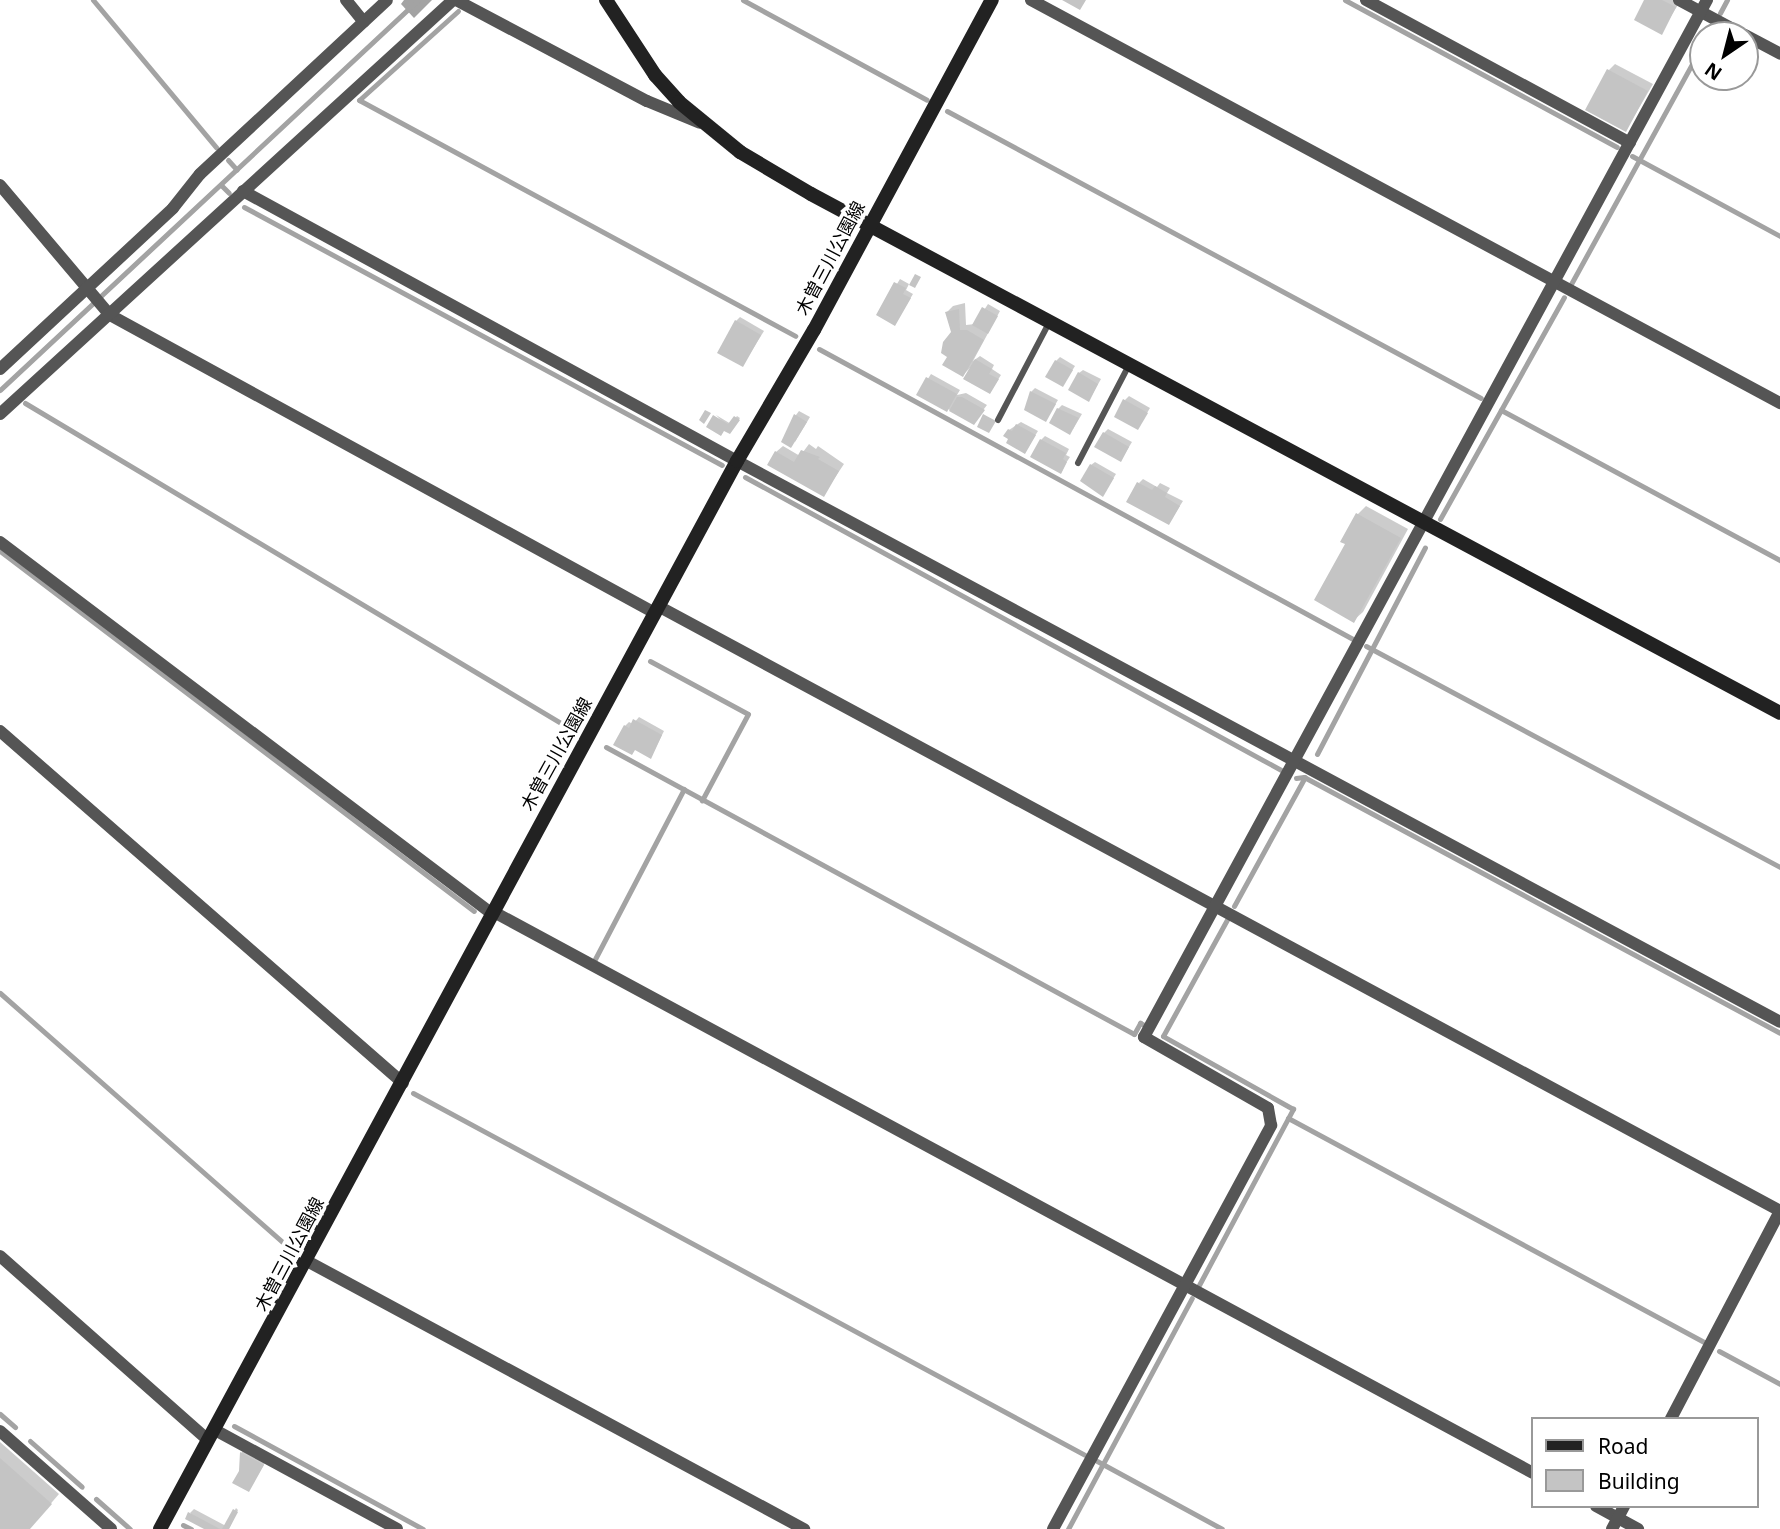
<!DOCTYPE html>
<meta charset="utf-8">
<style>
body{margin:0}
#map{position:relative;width:1780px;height:1529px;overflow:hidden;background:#fff;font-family:"Noto Sans","Noto Sans JP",sans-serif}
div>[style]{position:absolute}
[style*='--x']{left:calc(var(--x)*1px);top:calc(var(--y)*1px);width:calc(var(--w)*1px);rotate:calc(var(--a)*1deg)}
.water>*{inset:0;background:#a3a3a3}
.shadow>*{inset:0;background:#0003}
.stream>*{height:5px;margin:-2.5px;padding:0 2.5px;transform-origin:2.5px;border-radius:2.5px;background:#a3a3a3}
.building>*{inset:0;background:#c4c4c4}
.lane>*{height:6px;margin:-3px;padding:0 3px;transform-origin:3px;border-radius:3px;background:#555}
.street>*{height:12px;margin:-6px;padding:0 6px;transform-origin:6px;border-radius:6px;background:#555}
.secondary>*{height:14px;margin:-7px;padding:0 7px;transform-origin:7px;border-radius:7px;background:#222}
span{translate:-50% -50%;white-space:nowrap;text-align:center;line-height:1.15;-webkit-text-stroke:7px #fff;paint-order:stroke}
.street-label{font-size:18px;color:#000}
.legend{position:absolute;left:1531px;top:1417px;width:228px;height:91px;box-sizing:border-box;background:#fff;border:2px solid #999;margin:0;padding:9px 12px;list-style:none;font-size:21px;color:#000}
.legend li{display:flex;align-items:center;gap:14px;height:35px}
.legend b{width:35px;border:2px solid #999}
.north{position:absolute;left:1689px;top:21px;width:70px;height:70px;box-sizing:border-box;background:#fff;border:2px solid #999;border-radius:50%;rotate:215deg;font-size:19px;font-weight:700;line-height:28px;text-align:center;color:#000}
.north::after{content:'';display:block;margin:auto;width:24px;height:32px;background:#000;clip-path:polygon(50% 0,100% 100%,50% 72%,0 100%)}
</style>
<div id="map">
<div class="water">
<i style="clip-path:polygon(404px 0,432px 0,414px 18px,401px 4px)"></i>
</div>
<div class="shadow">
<i style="clip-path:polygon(1646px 0,1673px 0,1679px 3px,1661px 33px)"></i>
<i style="clip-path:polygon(1615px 64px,1653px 84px,1626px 130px,1609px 70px)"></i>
<i style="clip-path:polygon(900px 279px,909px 284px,906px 290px,913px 294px,895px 324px,878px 315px)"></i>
<i style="clip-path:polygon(965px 303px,966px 325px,975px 324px,988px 304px,1000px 311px,973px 361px,980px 356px,994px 365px,992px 369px,1001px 375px,990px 392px,971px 367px,963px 375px,950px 356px,953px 332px,947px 312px,953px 306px)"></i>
<i style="clip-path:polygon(740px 317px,764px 331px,743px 365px,736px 321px)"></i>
<i style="clip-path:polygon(1060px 357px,1075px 366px,1063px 385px,1056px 361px)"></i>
<i style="clip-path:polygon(1083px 370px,1101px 379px,1092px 395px,1079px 373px)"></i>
<i style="clip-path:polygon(931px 374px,960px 390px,957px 395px,966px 393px,987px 405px,974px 422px,918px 394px)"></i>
<i style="clip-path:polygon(1035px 388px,1058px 400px,1046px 420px,1031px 392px)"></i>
<i style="clip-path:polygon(1129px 396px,1150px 408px,1138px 428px,1125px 400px)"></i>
<i style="clip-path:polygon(1062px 405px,1082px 414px,1073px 429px,1058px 409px)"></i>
<i style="clip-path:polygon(799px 411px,810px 417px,795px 442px,796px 415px)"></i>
<i style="clip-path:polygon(716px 415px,731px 424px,737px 416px,740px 418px,731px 431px)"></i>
<i style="clip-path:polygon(1021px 422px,1038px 431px,1025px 452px,1010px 438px,1009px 430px)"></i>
<i style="clip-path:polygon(1108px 429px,1132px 442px,1121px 460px,1104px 433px)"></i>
<i style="clip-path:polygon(1045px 436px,1069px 449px,1066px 455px,1070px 457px,1060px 472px,1041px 440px)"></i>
<i style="clip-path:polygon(809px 444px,816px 449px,818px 446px,844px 464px,824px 494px,776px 452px,783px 446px,800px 456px)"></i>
<i style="clip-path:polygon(1095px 462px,1116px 474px,1103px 495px,1091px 465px)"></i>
<i style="clip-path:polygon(1143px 479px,1157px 487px,1160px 483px,1170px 488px,1167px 493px,1183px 501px,1169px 523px,1139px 483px)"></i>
<i style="clip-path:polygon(1366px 506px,1408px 529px,1363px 612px,1354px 620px,1347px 544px,1358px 514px)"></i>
<i style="clip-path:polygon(639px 717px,664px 731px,651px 757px,625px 726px,629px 722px,633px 724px)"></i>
<i style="clip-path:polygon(0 1442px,59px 1494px,29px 1529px,0 1529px)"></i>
<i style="clip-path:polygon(245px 1449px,266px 1461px,249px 1490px,240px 1471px,241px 1453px)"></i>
<i style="clip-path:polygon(236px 1508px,238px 1510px,229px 1529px,208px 1529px,190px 1513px,194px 1509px,226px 1526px)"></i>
</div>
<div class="stream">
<i style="--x:93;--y:0;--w:192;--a:50.1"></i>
<i style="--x:743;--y:0;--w:209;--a:28.5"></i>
<i style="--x:1345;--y:0;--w:309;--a:28.4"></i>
<i style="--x:458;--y:11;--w:133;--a:138"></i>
<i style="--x:359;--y:100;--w:496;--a:28.4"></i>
<i style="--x:1720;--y:13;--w:15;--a:-62"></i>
<i style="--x:1708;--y:35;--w:10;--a:-61"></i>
<i style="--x:947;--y:111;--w:606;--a:28.26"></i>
<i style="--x:1632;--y:156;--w:168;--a:28.4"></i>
<i style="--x:228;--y:160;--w:13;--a:48"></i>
<i style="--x:221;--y:185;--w:11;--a:45"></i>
<i style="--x:244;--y:207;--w:543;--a:28.36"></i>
<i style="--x:1571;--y:284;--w:274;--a:-61.2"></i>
<i style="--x:819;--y:349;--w:608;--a:28.51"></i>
<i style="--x:0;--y:390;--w:572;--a:-43.02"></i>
<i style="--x:25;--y:403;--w:636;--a:30.84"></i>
<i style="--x:1501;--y:410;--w:317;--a:28.3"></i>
<i style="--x:745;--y:477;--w:613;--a:28.66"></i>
<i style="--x:1440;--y:519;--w:254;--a:-60.8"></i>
<i style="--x:0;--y:551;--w:595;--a:37.22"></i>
<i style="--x:1366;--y:646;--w:469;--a:28.1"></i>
<i style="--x:650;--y:661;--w:111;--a:28.4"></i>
<i style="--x:748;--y:714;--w:98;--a:118.1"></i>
<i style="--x:606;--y:747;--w:601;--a:28.53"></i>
<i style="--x:1134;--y:1034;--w:13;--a:-61"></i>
<i style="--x:1140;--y:1023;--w:4;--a:27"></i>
<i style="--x:1317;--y:754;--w:233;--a:-62.4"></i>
<i style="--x:1296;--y:778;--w:8;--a:-7"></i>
<i style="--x:1304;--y:777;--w:540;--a:28.27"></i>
<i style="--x:1234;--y:906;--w:147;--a:-61.2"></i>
<i style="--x:595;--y:959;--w:192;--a:-62.4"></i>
<i style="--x:0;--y:993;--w:390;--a:41.4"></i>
<i style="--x:413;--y:1093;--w:763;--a:28.31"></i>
<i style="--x:1288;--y:1118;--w:474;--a:28.3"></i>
<i style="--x:1199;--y:1285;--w:200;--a:-61.9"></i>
<i style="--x:1293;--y:1109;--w:149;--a:-150.7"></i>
<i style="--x:1163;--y:1036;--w:135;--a:-61.2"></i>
<i style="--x:1719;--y:1351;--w:69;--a:28.4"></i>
<i style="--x:0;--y:1414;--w:20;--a:41"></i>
<i style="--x:234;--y:1426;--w:215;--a:28.6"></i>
<i style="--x:30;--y:1441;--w:69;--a:41.5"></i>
<i style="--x:1097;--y:1461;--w:142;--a:28.5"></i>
<i style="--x:96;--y:1499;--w:45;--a:41.4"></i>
<i style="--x:183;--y:1525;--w:9;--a:27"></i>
<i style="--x:1068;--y:1529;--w:262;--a:-61.8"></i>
</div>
<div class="building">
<i style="clip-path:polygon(1062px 0,1086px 0,1080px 10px)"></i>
<i style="clip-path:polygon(1644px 0,1662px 0,1676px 7px,1662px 35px,1634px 20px)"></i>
<i style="clip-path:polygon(1607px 69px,1648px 91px,1626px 132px,1585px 110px)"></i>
<i style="clip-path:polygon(915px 274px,921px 277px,915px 288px,909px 285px)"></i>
<i style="clip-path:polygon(894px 282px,906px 288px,903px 294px,911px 298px,895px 326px,876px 315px)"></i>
<i style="clip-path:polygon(982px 307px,998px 316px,988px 334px,972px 325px)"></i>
<i style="clip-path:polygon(959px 309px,960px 330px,967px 330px,984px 340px,963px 377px,942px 365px,947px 357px,941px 353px,943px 342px,951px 332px,945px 312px)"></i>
<i style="clip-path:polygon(735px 320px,761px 335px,743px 367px,717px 353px)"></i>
<i style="clip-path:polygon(975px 359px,992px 369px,989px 374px,999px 379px,990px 394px,963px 379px)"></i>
<i style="clip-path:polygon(1055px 360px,1073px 370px,1063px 387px,1045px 377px)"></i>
<i style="clip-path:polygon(1078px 372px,1098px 384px,1089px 402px,1068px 390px)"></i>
<i style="clip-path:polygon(926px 377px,957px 394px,947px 412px,916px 395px)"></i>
<i style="clip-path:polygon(1030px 391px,1056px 404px,1046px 422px,1024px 410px)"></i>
<i style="clip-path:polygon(957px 397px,962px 397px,985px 410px,974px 425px,949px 411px)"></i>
<i style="clip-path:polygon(1123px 399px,1148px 413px,1138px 430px,1114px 417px)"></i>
<i style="clip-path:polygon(1057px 408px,1079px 418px,1070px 435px,1049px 423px)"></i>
<i style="clip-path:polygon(705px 410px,711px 413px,704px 424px,699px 420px)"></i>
<i style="clip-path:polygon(794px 414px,807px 422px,791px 448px,781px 442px)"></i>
<i style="clip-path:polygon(983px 414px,996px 421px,989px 433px,977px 427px)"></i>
<i style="clip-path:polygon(713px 415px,728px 424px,734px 416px,740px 420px,730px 434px,724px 431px,721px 436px,706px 427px)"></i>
<i style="clip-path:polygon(1016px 424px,1036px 435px,1025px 454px,1006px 443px,1008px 439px,1003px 436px,1008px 429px,1012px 431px)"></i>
<i style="clip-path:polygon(1103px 432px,1129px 447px,1121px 462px,1094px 447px)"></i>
<i style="clip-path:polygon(1040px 439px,1066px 453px,1063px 459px,1067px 462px,1061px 474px,1030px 457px)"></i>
<i style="clip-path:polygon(801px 450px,820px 457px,818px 459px,839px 471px,824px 497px,767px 465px,775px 451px,794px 462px)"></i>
<i style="clip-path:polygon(1090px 464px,1114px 478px,1103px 497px,1080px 481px)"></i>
<i style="clip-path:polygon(1137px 482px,1152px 490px,1155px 486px,1167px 493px,1165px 497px,1180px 506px,1169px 525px,1126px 502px)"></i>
<i style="clip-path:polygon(1356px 513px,1401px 538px,1354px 623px,1314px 600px,1345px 544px,1340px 542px)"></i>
<i style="clip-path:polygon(633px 719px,662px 735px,651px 759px,635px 750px,632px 755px,613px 745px,624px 725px,629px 728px)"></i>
<i style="clip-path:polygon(240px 1452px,264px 1465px,249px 1492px,232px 1483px,239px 1471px)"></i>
<i style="clip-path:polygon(0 1458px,52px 1504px,30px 1529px,0 1529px)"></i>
<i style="clip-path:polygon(233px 1509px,238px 1512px,229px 1529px,222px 1529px)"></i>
<i style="clip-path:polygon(188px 1512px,220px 1529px,204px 1529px,185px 1519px)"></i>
</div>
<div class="lane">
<i style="--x:998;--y:420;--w:110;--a:-62.3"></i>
<i style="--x:1078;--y:463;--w:110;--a:-62.5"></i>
</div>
<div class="street">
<i style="--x:346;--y:0;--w:28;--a:51"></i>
<i style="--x:456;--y:0;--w:216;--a:27.9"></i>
<i style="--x:647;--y:101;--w:57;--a:22.5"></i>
<i style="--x:1031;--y:0;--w:851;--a:28.28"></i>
<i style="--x:1366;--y:0;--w:300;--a:28.4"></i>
<i style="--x:1679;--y:0;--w:74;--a:28.3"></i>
<i style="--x:1745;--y:35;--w:40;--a:28"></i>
<i style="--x:0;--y:185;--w:170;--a:49.8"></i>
<i style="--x:110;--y:315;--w:621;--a:28.67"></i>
<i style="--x:243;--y:191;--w:563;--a:28.66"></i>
<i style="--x:737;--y:461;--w:1184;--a:28.27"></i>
<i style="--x:0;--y:369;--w:236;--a:-42.9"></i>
<i style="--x:173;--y:208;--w:43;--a:-51.5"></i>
<i style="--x:200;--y:174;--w:255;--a:-42.9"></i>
<i style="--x:0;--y:414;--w:614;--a:-42.42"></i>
<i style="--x:0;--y:542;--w:615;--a:37.07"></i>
<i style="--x:658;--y:606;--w:1275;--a:28.33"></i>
<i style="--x:1780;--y:1211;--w:235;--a:117.7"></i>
<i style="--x:0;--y:731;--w:535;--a:41.14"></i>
<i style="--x:492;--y:911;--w:1183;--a:28.36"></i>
<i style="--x:0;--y:1256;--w:278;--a:41.5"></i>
<i style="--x:307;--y:1261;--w:565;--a:28.34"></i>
<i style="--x:215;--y:1430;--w:207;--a:28.5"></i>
<i style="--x:0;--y:1431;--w:148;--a:41.4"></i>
<i style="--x:1596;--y:1506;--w:48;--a:28.7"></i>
<i style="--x:1053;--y:1529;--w:459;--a:-61.6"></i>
<i style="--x:1271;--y:1125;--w:17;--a:-100"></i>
<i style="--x:1268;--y:1108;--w:143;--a:-150.2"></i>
<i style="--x:1144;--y:1037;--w:1180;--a:-61.5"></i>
<i style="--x:1612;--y:1529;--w:26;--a:-62"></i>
</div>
<div class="secondary">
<i style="--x:606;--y:0;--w:90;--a:56.8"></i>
<i style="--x:655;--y:75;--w:36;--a:48"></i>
<i style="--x:679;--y:102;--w:79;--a:39.3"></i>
<i style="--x:740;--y:152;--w:82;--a:30.6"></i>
<i style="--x:811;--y:194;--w:1099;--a:28.17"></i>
<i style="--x:160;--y:1529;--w:1214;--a:-61.62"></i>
<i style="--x:737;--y:461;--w:152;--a:-59.6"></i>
<i style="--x:814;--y:330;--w:375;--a:-61.7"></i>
</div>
<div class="street-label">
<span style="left:830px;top:258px;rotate:-62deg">木曽三川公園線</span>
<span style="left:556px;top:754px;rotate:-61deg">木曽三川公園線</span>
<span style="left:289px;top:1254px;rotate:-62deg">木曽三川公園線</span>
</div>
<ul class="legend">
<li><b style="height:9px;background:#222"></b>Road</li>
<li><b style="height:19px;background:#c4c4c4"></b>Building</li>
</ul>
<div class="north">N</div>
</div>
